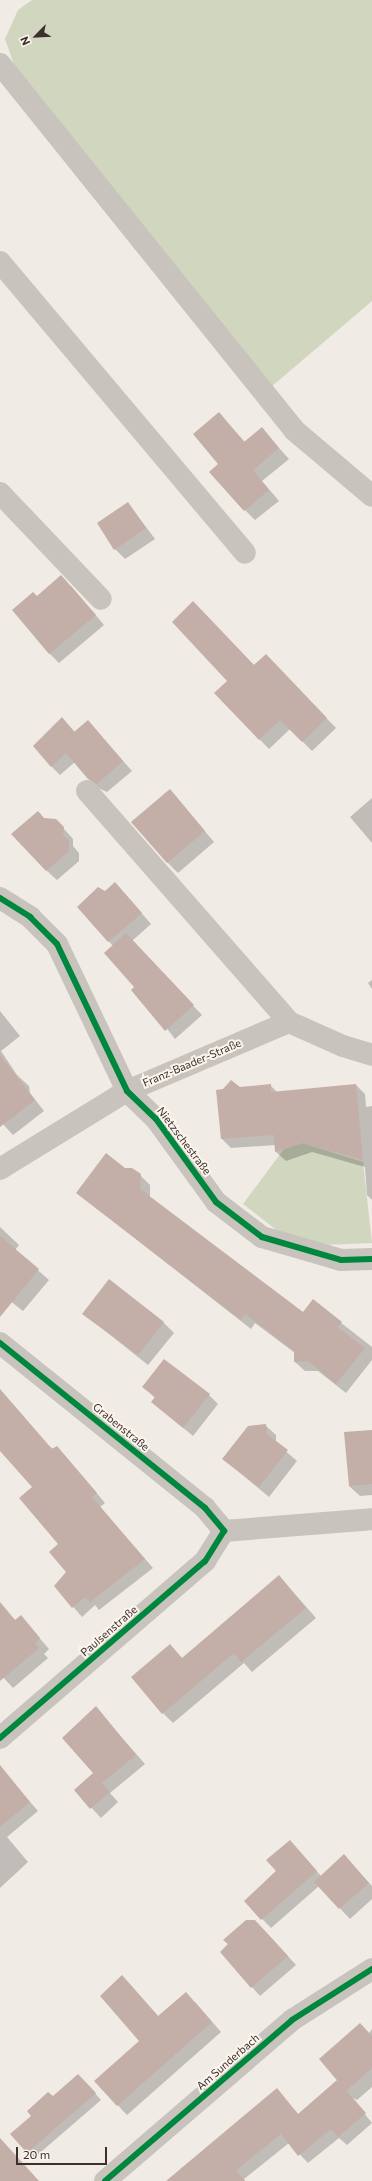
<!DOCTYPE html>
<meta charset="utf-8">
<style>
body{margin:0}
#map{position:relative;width:372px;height:2181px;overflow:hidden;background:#f0ebe5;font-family:Commissioner,sans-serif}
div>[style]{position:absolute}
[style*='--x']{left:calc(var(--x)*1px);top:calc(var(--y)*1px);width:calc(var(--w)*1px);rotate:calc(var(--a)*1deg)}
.green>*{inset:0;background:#d1d6bf}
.shadow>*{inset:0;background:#0003}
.building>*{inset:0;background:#c3afa7}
.minor>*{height:22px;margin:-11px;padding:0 11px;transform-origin:11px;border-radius:11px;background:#c9c3be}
.cycleway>*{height:6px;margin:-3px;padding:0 3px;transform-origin:3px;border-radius:3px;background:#00873e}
span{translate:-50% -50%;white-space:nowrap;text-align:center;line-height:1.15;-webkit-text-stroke:4px #fbf5ee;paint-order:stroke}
.street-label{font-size:11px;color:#3b302b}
.north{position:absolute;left:16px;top:16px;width:40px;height:40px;-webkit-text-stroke:3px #fbf5ee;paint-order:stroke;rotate:246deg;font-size:11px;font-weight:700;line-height:16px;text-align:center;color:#3b302b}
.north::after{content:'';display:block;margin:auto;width:14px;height:18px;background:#3b302b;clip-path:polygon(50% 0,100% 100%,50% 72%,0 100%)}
.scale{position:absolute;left:16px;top:2147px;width:91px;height:18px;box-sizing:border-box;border:2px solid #3b302b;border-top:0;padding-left:5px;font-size:12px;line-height:14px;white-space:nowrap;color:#3b302b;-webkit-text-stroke:3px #fbf5ee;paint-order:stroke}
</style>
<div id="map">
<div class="green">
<i style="clip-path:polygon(32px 0,372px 0,372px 301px,271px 387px,17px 73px,5px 39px,18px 10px)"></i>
<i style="clip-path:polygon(302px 1143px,363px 1162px,372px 1243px,325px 1245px,279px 1232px,243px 1204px,284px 1149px)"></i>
</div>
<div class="shadow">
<i style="clip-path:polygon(219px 413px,245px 442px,262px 429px,289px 459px,262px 481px,279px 501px,255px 520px,245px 510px,219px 464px)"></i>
<i style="clip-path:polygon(128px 503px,155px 539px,125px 559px,115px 549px)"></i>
<i style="clip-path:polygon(71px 586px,104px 625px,59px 663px,49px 653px,37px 598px)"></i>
<i style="clip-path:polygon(266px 656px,336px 728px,312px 751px,290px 729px,269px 749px,215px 693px)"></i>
<i style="clip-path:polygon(62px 718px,75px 732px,88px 721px,132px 771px,107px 792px,98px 788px,75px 762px,60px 775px,51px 766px)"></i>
<i style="clip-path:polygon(170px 790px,214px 842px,178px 873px,167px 862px)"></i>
<i style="clip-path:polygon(372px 798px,372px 843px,350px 817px)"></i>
<i style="clip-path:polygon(45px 819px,56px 820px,73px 839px,73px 846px,79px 853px,79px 861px,57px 880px,46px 870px)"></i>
<i style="clip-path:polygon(105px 892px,125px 894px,151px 924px,132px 941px,202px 1015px,175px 1039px,135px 987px,113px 946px,79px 907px)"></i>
<i style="clip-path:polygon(372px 980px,372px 989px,368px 983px)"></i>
<i style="clip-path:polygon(0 1011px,20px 1036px,1px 1051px,17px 1075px,29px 1086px,30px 1093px,44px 1111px,13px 1135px,0 1121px)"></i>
<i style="clip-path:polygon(270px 1085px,278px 1093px,356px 1085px,365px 1094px,366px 1107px,372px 1106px,372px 1200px,367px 1195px,365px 1167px,312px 1152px,286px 1161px,276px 1152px,276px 1145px,231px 1148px,222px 1139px,240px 1088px)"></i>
<i style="clip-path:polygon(125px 1169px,140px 1175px,150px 1185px,150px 1197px,303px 1313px,313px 1301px,372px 1347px,372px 1360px,346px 1393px,318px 1371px,305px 1371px,295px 1362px,295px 1353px,255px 1323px,251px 1329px,77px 1193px)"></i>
<i style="clip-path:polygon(0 1227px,19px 1245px,15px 1250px,49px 1280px,23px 1311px,0 1293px)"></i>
<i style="clip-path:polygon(84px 1314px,163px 1322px,174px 1333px,148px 1365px)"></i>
<i style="clip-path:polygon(144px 1387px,209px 1395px,218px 1404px,193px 1436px,152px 1402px,155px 1398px)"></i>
<i style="clip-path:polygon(0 1416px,65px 1456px,105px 1503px,100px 1507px,153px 1568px,99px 1610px,95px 1605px,82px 1617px,55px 1586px,67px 1572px,60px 1544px,33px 1487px,0 1449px)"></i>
<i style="clip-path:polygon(265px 1425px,276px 1435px,276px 1443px,297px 1461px,269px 1497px,223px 1459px)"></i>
<i style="clip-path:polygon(372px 1431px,372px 1495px,360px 1496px,349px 1486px)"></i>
<i style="clip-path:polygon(279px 1576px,316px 1618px,252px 1672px,244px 1663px,173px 1723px,163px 1713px,170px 1646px,183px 1659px)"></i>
<i style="clip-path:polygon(2px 1606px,16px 1621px,21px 1617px,49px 1649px,44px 1654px,48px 1658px,13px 1688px,0 1674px)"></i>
<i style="clip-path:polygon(96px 1708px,145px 1764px,110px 1793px,118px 1802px,101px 1818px,75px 1790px,94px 1774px)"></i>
<i style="clip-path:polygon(11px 1780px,38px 1811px,7px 1837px,28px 1862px,0 1888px,0 1789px)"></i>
<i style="clip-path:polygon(298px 1850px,321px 1876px,344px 1856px,372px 1886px,372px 1899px,350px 1919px,319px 1886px,271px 1928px,245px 1901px)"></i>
<i style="clip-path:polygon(264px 1930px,296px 1965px,260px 1996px,221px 1952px,229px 1945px)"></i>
<i style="clip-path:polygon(131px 1986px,159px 2017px,195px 2002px,221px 2032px,127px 2115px,95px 2081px,140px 2041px)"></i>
<i style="clip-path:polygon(372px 2029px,372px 2087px,357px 2100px,351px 2097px,372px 2123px,347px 2145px,339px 2138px,308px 2163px,289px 2143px,244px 2179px,245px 2181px,189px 2181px,277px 2090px,299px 2115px,337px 2081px)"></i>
<i style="clip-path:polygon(84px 2081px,101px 2100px,34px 2158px,28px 2152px)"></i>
</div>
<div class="building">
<i style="clip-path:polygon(219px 412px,244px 442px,262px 427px,279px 448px,253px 470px,269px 490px,244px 511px,209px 472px,218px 464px,193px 434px)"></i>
<i style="clip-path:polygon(128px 502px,146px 528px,114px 550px,97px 523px)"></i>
<i style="clip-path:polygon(61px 575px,96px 615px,49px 654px,12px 610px,33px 592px,37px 596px)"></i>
<i style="clip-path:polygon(193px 601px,254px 665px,266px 654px,327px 718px,302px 742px,280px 720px,259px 740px,214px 693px,227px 681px,172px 622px)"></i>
<i style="clip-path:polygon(62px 717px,74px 732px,88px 720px,123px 761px,97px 784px,88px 779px,66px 753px,51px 767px,33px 746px)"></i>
<i style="clip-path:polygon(170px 789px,205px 831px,167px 863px,131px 822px)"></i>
<i style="clip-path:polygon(38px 811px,44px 818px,56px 819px,64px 827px,63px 835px,69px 841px,69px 851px,46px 871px,11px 834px)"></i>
<i style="clip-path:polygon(115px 882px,142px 913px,108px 942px,77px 907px,98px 887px,105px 891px)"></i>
<i style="clip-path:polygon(126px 933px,194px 1005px,165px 1031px,131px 990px,134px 987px,104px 953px)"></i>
<i style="clip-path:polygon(0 1055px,35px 1100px,0 1127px)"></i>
<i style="clip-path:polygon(231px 1080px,240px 1087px,271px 1084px,271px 1092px,356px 1084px,363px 1160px,302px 1143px,275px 1152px,274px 1135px,221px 1139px,216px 1090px,223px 1089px)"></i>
<i style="clip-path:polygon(106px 1153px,125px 1168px,132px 1168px,141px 1174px,140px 1189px,303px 1312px,313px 1299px,342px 1322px,337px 1327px,365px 1348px,336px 1384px,308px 1361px,294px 1362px,294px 1351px,245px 1314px,241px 1320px,76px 1193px)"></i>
<i style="clip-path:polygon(0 1236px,39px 1269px,0 1317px)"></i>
<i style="clip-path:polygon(109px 1279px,164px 1322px,138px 1355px,82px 1314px)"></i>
<i style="clip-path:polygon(164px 1359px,210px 1394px,183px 1428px,151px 1402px,155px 1397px,142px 1387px)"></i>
<i style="clip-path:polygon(0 1389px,52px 1449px,57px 1446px,97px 1493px,92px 1497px,145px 1559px,90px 1602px,85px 1597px,72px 1608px,54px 1586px,66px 1572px,49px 1552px,58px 1544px,19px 1498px,32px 1487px,0 1451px)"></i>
<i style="clip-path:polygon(266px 1424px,267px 1434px,288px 1450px,259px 1487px,222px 1459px,248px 1426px)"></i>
<i style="clip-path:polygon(372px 1430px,372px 1484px,349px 1486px,344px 1432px)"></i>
<i style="clip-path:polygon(279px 1575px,306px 1608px,241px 1662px,234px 1653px,162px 1714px,131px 1677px,170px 1644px,182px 1658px)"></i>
<i style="clip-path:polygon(0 1602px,15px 1620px,21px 1615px,40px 1638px,35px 1643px,39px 1648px,0 1681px)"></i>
<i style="clip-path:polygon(96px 1706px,136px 1755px,102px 1783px,110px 1792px,90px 1809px,74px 1790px,93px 1773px,62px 1738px)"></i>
<i style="clip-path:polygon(0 1765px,30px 1802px,0 1827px)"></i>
<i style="clip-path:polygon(290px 1840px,317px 1871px,261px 1920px,244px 1901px,276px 1871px,266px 1860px)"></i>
<i style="clip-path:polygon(344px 1854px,369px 1883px,339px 1909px,314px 1882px)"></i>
<i style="clip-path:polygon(246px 1920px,255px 1920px,288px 1956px,251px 1988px,220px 1952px,228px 1944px,223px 1940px)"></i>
<i style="clip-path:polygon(122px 1975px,158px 2016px,186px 1992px,212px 2022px,117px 2106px,94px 2081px,139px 2041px,100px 1996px)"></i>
<i style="clip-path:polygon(360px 2023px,372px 2036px,372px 2068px,346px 2091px,319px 2059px)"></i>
<i style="clip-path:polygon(78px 2074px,96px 2093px,27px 2153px,10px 2134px,31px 2116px,27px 2111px,48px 2092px,53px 2096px)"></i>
<i style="clip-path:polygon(337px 2080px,366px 2113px,338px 2137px,331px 2129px,298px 2156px,281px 2134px,236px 2170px,245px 2181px,166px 2181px,277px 2088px,298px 2114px)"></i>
<i style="clip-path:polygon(0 2138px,39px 2181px,0 2181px)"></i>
</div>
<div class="minor">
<i style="--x:0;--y:64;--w:469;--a:51.2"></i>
<i style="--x:294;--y:430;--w:102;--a:40.2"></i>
<i style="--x:0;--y:262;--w:380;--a:49.9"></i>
<i style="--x:0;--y:493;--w:146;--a:46.4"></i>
<i style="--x:87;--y:791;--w:307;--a:48.8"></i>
<i style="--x:0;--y:898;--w:36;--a:32"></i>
<i style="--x:30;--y:917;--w:38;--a:45"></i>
<i style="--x:57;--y:944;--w:163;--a:64.5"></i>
<i style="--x:127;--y:1091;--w:40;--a:44"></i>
<i style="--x:156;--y:1119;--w:102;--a:54.1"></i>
<i style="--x:216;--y:1202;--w:58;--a:37.3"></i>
<i style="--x:262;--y:1237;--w:82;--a:16.2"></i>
<i style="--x:341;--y:1260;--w:31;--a:-2"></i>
<i style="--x:0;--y:1169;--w:149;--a:-31.6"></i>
<i style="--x:127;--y:1091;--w:176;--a:-23.1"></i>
<i style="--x:289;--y:1022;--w:59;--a:24"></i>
<i style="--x:343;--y:1046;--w:30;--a:17"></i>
<i style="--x:0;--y:1343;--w:263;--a:38.8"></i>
<i style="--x:205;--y:1508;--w:30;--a:50"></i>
<i style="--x:224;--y:1531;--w:148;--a:-4.6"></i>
<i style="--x:0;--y:1738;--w:271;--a:-40.8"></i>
<i style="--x:205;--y:1561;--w:36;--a:-58"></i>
<i style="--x:105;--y:2181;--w:247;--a:-40.7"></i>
<i style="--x:292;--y:2020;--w:95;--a:-32.5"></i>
</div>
<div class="cycleway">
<i style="--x:0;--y:898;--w:36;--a:32"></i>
<i style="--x:30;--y:917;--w:38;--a:45"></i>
<i style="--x:57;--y:944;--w:163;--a:64.5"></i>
<i style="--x:127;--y:1091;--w:40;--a:44"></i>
<i style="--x:156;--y:1119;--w:102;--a:54.1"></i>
<i style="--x:216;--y:1202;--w:58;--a:37.3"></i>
<i style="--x:262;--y:1237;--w:82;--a:16.2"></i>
<i style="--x:341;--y:1260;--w:31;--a:-2"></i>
<i style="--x:0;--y:1343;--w:263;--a:38.8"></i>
<i style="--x:205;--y:1508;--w:30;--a:50"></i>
<i style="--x:224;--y:1531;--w:36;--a:122"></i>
<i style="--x:205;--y:1561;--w:271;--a:139.2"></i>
<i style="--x:105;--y:2181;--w:247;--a:-40.7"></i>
<i style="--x:292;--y:2020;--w:95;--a:-32.5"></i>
</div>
<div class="street-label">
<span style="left:192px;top:1063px;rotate:-23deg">Franz-Baader-Straße</span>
<span style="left:184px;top:1141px;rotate:53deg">Nietzschestraße</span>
<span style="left:121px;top:1427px;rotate:39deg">Grabenstraße</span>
<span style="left:109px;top:1631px;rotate:-41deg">Paulsenstraße</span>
<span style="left:228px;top:2062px;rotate:-41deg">Am Sunderbach</span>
</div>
<div class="north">N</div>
<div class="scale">20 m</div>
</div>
